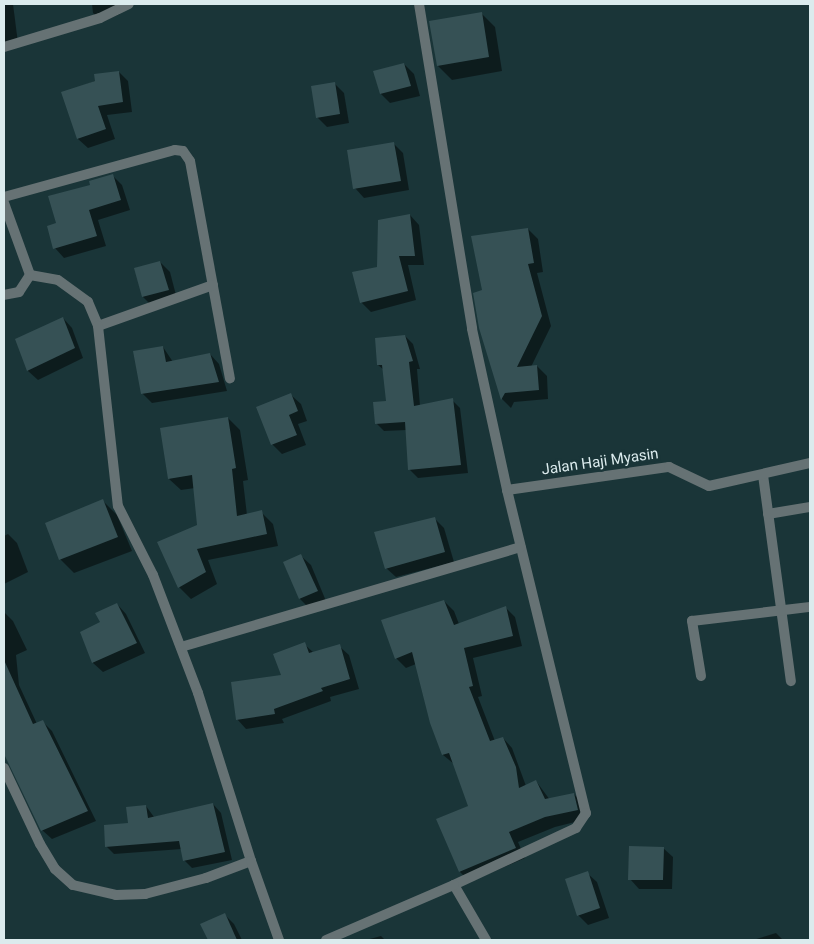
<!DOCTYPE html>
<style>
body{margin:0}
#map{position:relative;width:814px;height:944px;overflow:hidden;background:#1a3538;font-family:Roboto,sans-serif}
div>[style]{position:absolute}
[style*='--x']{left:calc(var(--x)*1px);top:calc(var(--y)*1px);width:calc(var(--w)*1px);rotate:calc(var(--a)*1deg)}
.shadow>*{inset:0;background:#0007}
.building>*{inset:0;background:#365155}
.street>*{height:10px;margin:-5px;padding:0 5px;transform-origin:5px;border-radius:5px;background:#667274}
span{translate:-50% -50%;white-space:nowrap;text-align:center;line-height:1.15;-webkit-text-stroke:5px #1a3538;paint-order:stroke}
.street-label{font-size:15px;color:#dbebed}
.frame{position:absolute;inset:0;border:5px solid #dbebed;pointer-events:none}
</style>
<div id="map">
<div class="shadow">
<i style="clip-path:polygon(4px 4px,13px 4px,18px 43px,4px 46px)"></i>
<i style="clip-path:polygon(92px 4px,118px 4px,120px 14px,102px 22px,93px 13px)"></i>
<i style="clip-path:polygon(481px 13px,495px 27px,502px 71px,452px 80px,438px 66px)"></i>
<i style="clip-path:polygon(404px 64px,414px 74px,420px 96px,390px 103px,381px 94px,375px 72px)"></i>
<i style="clip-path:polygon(119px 72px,128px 81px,132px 112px,107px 115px,115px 139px,88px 148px,78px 139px,63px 93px)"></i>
<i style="clip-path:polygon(334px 83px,344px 93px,349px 123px,327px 127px,317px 117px)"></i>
<i style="clip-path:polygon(393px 143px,403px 153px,409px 190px,364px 198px,355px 188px)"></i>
<i style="clip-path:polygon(113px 176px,122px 185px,130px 210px,98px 220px,106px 246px,64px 258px,55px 248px,92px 186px)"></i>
<i style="clip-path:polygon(410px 215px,419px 225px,424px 265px,408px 265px,416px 300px,371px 312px,361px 302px)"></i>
<i style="clip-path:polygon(528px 229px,538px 239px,543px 272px,537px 273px,551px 326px,531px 367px,537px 366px,547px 376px,548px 399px,514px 402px,511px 408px,502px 399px,480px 327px,484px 291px)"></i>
<i style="clip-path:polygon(160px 262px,170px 272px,177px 299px,152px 306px,143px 297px)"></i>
<i style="clip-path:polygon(63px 318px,72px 328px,83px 358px,38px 380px,28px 371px,17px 340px)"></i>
<i style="clip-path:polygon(405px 336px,413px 344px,420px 369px,417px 369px,420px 406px,452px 400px,460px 408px,468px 473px,418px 478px,410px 470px,407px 430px,384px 431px,376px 423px,388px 402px,384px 370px,378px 365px)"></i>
<i style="clip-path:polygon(163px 347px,173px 362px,210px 354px,219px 364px,227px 391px,152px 403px,142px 393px)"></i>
<i style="clip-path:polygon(291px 395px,301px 404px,307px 421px,298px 424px,306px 445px,282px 454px,272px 444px)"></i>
<i style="clip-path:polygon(228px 418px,240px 430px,248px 480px,243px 481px,247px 515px,261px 512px,273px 524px,278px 546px,208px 560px,217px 584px,191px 599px,179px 587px,199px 525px,195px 488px,181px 490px,169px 479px)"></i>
<i style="clip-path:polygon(103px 501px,117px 515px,132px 551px,74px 573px,60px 559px)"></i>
<i style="clip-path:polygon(434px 518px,444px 528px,454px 562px,396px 577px,386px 568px,376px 533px)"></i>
<i style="clip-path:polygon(8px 534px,17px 543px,28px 572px,4px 584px,4px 536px)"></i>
<i style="clip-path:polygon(301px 556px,311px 565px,326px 601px,309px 608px,300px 599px,285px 563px)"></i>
<i style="clip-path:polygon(444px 601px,454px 611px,459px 624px,505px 607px,515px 617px,522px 646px,473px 658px,482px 696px,478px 697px,495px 741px,503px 738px,512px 748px,526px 786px,536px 781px,550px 800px,574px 794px,583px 804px,587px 819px,555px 827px,518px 842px,525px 858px,470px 882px,460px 872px,438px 820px,469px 806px,454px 764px,443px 755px,416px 664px,406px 668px,396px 658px)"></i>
<i style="clip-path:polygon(117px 604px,126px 614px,145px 653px,103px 672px,93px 663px,81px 633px,101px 623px)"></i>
<i style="clip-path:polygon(4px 612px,13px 621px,27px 650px,16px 655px,19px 685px,37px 724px,42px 721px,52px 731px,96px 821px,52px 839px,42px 830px,4px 751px)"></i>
<i style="clip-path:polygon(304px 644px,314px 653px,339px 646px,349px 655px,359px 689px,330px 697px,331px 701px,282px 719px,284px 723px,246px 729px,237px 719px,283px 676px)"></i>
<i style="clip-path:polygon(213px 804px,221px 813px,232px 860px,192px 868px,184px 860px,182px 849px,114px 854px,106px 846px,146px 806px,154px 817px)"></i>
<i style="clip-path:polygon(663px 848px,673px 857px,672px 889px,639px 889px,630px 879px)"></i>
<i style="clip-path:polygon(587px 873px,597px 882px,609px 918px,588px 925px,578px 915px)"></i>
<i style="clip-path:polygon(224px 914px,234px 924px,242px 940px,209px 940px,202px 925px)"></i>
<i style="clip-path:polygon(776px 933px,783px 940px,753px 940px)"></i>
<i style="clip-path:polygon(381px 936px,385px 940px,366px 940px)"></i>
</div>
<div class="building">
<i style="clip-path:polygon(482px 12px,489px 57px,437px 66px,429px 21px)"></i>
<i style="clip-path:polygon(404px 63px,411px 86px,380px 94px,373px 71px)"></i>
<i style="clip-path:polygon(119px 71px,123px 102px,98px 106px,106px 129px,77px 139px,61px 92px,95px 81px,94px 74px)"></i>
<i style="clip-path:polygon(335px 82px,340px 114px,316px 118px,311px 86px)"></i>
<i style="clip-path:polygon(394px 142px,401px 181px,353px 189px,347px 150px)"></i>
<i style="clip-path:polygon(113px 174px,121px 200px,89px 210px,97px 236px,53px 249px,47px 226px,56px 223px,48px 196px,90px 185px,89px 181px)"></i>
<i style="clip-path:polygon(410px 214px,415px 256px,399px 256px,408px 291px,360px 303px,352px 272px,377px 267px,378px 220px)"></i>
<i style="clip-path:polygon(528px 228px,534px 263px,528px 264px,542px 316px,517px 367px,537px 365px,539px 390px,505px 393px,501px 400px,479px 328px,473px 293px,482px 290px,471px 236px)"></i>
<i style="clip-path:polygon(160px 261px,169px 290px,142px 297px,134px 268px)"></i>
<i style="clip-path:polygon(63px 317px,75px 348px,27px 371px,15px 339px)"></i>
<i style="clip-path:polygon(405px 335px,413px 361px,409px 362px,414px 406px,453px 398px,461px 465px,408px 470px,405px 422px,375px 424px,373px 402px,386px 401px,382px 365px,377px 365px,375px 338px)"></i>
<i style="clip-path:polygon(163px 346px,166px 362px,210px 353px,219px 382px,141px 394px,133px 351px)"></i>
<i style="clip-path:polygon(291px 393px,298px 411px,289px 415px,297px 435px,271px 445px,256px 407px)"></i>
<i style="clip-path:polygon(228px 417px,236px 468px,232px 469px,237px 516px,262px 510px,267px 534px,197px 549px,206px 572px,178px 588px,157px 542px,197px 525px,192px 475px,168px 479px,160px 428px)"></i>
<i style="clip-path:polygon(103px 499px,118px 537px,59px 560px,45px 523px)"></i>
<i style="clip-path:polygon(435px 517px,445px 552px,385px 569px,374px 532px)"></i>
<i style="clip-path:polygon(301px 554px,318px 591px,299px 599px,283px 562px)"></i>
<i style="clip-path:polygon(444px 600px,454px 625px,506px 606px,513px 636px,464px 648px,473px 686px,469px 687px,490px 741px,503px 737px,516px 767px,519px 788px,536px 780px,545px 799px,574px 793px,578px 810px,545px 817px,509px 832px,516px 848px,459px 872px,436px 819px,468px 806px,449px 753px,442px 755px,430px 723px,412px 652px,395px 659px,381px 620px)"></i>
<i style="clip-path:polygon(117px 603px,137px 643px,92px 663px,80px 632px,100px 622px,95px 613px)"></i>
<i style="clip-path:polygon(305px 642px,309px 653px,340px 644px,350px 679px,321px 688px,323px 691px,274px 709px,275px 714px,236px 720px,231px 682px,281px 675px,273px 654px)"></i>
<i style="clip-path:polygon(4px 660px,33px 724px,43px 720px,88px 811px,41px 831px,4px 754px)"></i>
<i style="clip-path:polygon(213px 803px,225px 852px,183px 861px,179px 841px,105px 847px,104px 825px,128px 823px,126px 807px,146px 805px,148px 818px)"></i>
<i style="clip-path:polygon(629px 846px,664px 847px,663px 880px,628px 880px)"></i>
<i style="clip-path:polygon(588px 871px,600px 908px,577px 916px,565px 879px)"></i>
<i style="clip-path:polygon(225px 913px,237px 940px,208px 940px,200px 924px)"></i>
</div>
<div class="street">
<i style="--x:419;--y:4;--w:329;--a:80.7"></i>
<i style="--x:472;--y:329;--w:165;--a:77.7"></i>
<i style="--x:507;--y:490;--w:333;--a:76.3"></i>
<i style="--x:586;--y:813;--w:18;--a:124"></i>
<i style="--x:576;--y:828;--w:135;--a:155"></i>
<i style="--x:454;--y:885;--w:64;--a:59.8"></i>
<i style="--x:4;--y:47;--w:100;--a:-16.8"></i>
<i style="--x:100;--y:18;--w:32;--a:-26"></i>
<i style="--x:4;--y:197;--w:177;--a:-15.4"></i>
<i style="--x:175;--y:150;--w:8;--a:7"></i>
<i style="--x:183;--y:151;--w:12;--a:55"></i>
<i style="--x:190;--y:161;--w:221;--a:79.6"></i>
<i style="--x:4;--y:203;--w:77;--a:70.1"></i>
<i style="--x:30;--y:275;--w:20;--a:123"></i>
<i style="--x:19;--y:292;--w:15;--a:169"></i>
<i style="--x:30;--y:275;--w:28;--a:10"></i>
<i style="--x:58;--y:280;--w:37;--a:36"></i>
<i style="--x:88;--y:302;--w:26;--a:67"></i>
<i style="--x:213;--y:285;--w:122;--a:160.4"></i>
<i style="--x:98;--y:326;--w:181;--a:83.7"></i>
<i style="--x:118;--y:506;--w:77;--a:63.1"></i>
<i style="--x:153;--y:575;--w:126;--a:69.1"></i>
<i style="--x:198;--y:693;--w:176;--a:72.5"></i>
<i style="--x:763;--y:475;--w:208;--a:82.3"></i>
<i style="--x:507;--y:490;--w:164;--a:-8.1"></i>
<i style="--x:669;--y:467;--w:44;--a:25.4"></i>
<i style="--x:709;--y:486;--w:104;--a:-12.8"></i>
<i style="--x:768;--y:514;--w:43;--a:-9.5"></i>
<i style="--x:181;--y:647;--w:354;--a:-16.4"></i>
<i style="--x:701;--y:676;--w:56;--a:-99.3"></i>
<i style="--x:692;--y:621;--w:119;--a:-6.8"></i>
<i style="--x:4;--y:768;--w:84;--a:64.7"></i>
<i style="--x:40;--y:844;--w:29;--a:59"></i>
<i style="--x:55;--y:869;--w:24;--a:42"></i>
<i style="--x:73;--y:885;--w:44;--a:13.1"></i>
<i style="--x:116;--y:895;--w:29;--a:-2"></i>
<i style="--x:145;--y:894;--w:63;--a:-14.7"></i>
<i style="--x:206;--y:878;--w:48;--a:-20.7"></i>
<i style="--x:251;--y:861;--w:84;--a:70.5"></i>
<i style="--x:326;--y:940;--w:139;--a:-23.3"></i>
</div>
<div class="street-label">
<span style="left:600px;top:462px;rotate:-8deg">Jalan Haji Myasin</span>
</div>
<div class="frame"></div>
</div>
